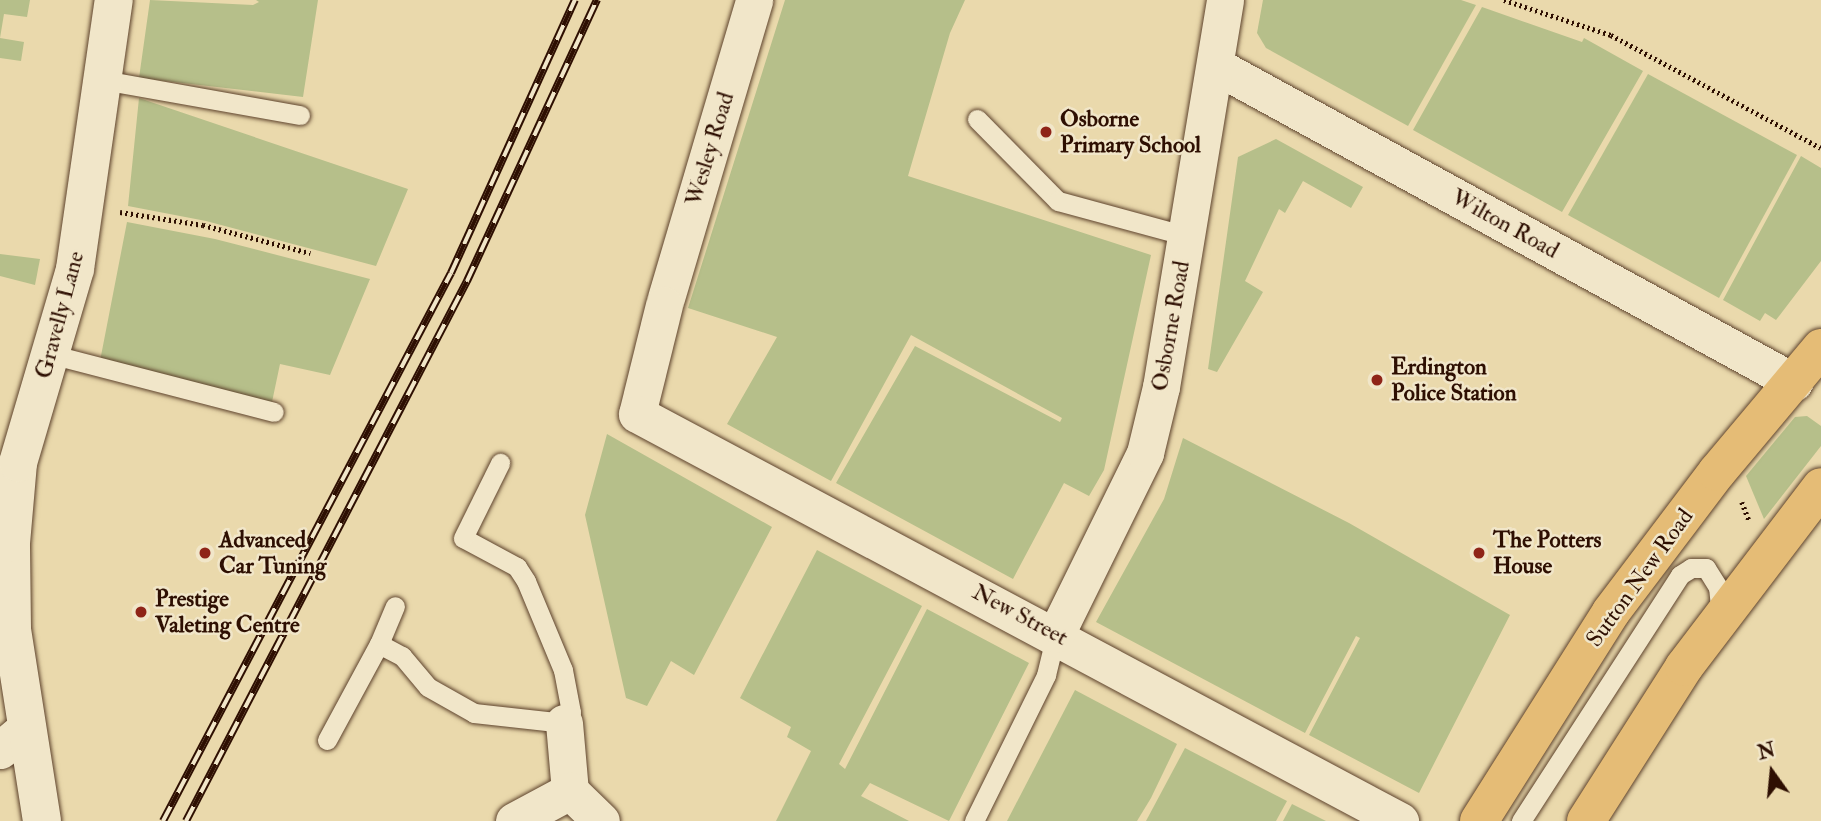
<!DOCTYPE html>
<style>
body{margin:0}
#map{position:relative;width:1821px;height:821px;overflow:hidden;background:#ead9ac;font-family:"IM FELL Double Pica",serif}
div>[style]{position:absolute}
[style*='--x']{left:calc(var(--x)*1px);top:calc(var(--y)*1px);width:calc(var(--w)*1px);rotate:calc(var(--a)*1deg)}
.green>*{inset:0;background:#b6bf8a}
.path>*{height:4.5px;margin-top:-2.25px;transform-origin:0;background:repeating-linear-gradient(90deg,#2e0f02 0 2px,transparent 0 5.5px)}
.roads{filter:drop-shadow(0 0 2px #5d422c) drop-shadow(0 0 2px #5d422c)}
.lane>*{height:19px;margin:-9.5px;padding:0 9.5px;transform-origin:9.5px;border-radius:9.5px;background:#f1e6c9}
.street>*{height:37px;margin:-18.5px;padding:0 18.5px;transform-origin:18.5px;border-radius:18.5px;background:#f1e6c9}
.secondary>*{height:38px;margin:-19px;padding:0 19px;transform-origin:19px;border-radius:19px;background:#f1e6c9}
.primary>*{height:38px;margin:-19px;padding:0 19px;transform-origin:19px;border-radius:19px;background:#e5bc76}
.rail>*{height:8px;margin-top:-4px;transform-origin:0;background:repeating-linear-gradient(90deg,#f1e6c9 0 16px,#2e0f02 0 32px);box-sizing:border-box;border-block:2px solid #2e0f02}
.dots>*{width:19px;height:19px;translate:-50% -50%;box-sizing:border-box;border:4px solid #f1e6c9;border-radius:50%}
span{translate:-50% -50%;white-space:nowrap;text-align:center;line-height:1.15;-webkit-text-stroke:5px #f1e6c9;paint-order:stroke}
.poi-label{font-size:23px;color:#2e0f02;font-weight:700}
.left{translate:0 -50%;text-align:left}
.street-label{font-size:23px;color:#2e0f02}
.north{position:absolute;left:1737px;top:737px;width:70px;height:70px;-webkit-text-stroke:5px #f1e6c9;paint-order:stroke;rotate:345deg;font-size:19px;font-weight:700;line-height:28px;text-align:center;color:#2e0f02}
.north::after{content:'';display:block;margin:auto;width:24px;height:32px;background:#2e0f02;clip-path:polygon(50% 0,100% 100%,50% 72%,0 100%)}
</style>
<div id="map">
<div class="green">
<i style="clip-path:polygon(0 0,30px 0,27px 17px,4px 14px,0 38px,24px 42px,21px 61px,0 58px)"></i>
<i style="clip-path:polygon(150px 0,253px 5px,259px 2px,256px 0,318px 0,303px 97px,139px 78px)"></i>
<i style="clip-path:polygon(785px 0,965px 0,950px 33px,908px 176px,1151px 255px,1104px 470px,1089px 496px,1064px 483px,1013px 579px,836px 483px,915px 346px,1060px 422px,1062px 418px,911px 335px,831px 481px,727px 424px,777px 337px,688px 308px)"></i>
<i style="clip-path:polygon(1263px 0,1461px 0,1476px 5px,1408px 126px,1266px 48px,1257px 33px)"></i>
<i style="clip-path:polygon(1482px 7px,1582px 42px,1584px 38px,1643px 71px,1562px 212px,1413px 130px)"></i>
<i style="clip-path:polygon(1648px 74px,1797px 155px,1719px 298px,1568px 215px)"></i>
<i style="clip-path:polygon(139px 98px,408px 189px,376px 266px,206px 221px,128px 206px)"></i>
<i style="clip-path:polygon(1276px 139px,1363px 187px,1351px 208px,1303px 181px,1285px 213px,1279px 209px,1245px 281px,1263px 292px,1217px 372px,1208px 369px,1238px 157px)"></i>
<i style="clip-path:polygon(1801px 156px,1821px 168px,1821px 261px,1776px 320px,1765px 313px,1760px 321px,1723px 300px)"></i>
<i style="clip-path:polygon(127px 222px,215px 239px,370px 279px,330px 375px,280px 364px,272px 402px,100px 361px)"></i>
<i style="clip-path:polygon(0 254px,40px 259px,35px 285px,0 276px)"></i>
<i style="clip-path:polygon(1807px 416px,1821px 426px,1821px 446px,1764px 519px,1746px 476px,1795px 417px)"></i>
<i style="clip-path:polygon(607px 434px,772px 527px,694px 675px,671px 661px,647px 706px,626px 698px,585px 515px)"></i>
<i style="clip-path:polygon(1183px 438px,1349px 523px,1510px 615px,1419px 793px,1309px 735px,1360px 638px,1356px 636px,1305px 733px,1096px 622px,1164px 499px)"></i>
<i style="clip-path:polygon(817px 550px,922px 606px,839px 764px,845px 769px,927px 609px,1029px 663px,949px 821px,870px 783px,861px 796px,909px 821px,776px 821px,811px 751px,787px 737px,791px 727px,740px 698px)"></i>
<i style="clip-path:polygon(1075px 690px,1177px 744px,1151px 798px,1137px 821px,1007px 821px)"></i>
<i style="clip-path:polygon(1185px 748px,1287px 801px,1276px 821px,1146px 821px)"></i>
<i style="clip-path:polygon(1292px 804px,1326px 821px,1283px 821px)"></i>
</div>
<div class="path">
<i style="--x:1504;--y:0;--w:113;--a:18.1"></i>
<i style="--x:1611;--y:35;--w:238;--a:28.3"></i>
<i style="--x:120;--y:212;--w:84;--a:8.9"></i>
<i style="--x:203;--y:225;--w:111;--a:14.7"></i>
<i style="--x:1742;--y:502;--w:19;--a:69"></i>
</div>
<div class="roads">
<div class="lane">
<i style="--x:103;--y:80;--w:200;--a:10.1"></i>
<i style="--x:977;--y:119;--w:115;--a:45.4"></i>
<i style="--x:1058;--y:201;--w:134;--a:15.2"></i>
<i style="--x:50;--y:354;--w:231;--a:14.5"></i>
<i style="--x:379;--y:644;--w:26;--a:28"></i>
<i style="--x:402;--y:656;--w:40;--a:50"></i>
<i style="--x:428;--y:687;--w:53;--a:29.5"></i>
<i style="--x:474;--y:713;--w:91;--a:6.3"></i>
<i style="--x:564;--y:723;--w:13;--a:-58"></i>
<i style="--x:571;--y:712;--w:43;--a:-100.8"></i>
<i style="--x:563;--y:670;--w:96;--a:-112.6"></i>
<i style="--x:526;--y:581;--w:17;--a:-123"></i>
<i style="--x:517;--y:567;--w:61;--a:-151.8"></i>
<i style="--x:463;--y:538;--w:84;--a:-63.7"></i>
<i style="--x:327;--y:740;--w:109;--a:-61.6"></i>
<i style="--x:379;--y:644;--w:41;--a:-67.2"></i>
<i style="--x:974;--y:821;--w:163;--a:-63.7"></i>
<i style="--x:1046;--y:675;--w:42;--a:-76.3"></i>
<i style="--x:1521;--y:821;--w:293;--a:-57.1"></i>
<i style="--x:1680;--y:575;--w:13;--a:-32"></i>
<i style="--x:1691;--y:568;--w:15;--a:0"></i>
<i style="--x:1706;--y:568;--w:22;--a:58"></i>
<i style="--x:1718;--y:587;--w:29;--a:84"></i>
</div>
<div class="street">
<i style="--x:1216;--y:66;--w:659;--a:28.67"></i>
<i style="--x:666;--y:298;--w:311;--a:-73.5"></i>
<i style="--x:664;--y:305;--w:112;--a:103.9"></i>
<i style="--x:637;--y:414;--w:865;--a:28.08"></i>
<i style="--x:1056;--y:634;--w:202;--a:-63.8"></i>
<i style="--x:1145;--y:453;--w:68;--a:-76.4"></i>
<i style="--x:1161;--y:387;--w:392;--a:-80.6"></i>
<i style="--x:564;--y:723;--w:68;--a:85"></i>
<i style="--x:570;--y:791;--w:43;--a:44.1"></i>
<i style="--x:0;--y:750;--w:35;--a:-40"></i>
<i style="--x:514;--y:821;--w:64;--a:-28.2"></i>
</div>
<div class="secondary">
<i style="--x:42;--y:821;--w:194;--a:-98.9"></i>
<i style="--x:12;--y:629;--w:86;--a:-90.7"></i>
<i style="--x:11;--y:543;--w:80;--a:-85"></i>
<i style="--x:18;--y:463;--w:202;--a:-73.6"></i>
<i style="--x:75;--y:269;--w:272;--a:-81.8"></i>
</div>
<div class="primary">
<i style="--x:1479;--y:821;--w:247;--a:-57.7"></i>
<i style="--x:1611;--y:612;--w:176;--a:-52.9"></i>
<i style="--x:1717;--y:472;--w:162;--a:-50"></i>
<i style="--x:1586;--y:821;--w:183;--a:-57.5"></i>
<i style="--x:1684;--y:667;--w:226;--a:-52.7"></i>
</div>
</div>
<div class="rail">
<i style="--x:163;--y:821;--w:619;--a:-62.28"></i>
<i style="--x:451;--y:273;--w:300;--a:-65.6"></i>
<i style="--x:186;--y:821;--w:609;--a:-62.51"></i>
<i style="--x:467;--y:281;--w:310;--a:-65.2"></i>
</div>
<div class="dots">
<i style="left:1046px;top:132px;background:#8f2418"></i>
<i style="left:1377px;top:380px;background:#8f2418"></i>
<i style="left:205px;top:553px;background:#8f2418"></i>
<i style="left:1479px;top:553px;background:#8f2418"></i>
<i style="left:141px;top:612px;background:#8f2418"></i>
</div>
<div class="poi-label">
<span class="left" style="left:1060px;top:132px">Osborne<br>Primary School</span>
<span class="left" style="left:1391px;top:380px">Erdington<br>Police Station</span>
<span class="left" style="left:219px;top:553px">Advanced<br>Car Tuning</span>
<span class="left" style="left:1493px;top:553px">The Potters<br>House</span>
<span class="left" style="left:155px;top:612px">Prestige<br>Valeting Centre</span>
</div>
<div class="street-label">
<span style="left:710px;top:149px;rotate:-73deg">Wesley Road</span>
<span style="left:1505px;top:224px;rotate:29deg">Wilton Road</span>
<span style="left:60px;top:315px;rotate:-75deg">Gravelly Lane</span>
<span style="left:1171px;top:326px;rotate:-80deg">Osborne Road</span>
<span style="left:1640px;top:578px;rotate:-54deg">Sutton New Road</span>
<span style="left:1020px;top:615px;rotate:28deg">New Street</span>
</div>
<div class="north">N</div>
</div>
